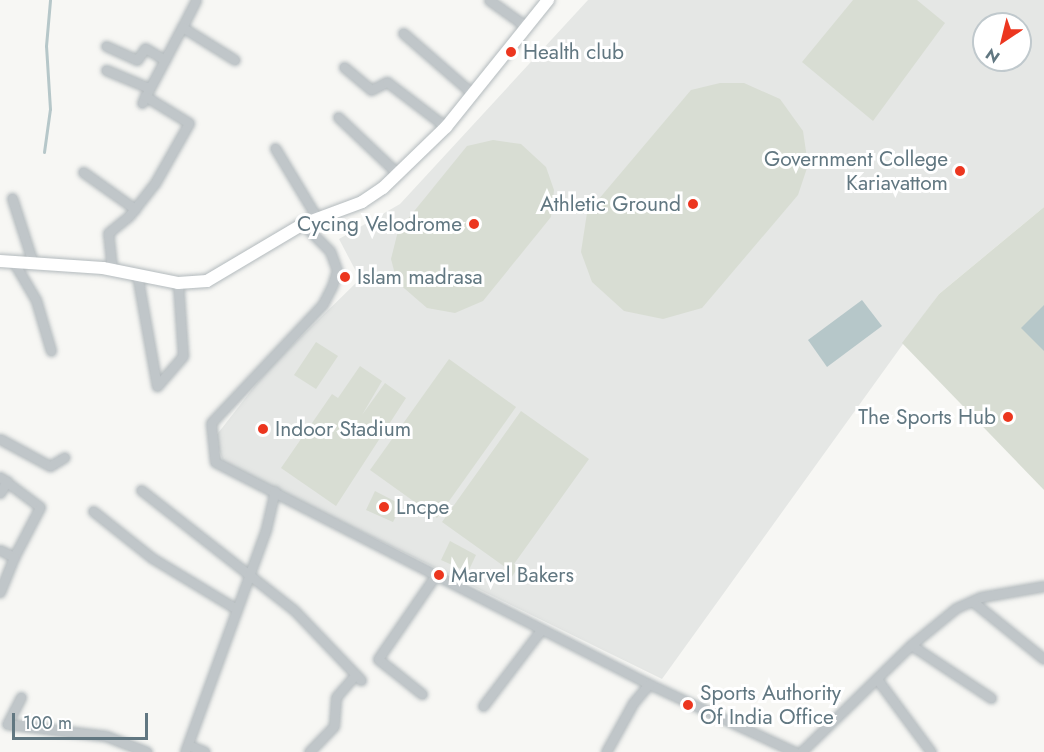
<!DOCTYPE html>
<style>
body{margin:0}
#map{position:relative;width:1044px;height:752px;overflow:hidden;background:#f7f7f4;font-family:Jost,sans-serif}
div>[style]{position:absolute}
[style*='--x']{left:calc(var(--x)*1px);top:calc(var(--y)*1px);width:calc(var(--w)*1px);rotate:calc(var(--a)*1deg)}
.built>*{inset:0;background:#e5e7e5}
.green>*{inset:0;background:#d8ddd3}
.water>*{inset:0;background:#b6c7c9}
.stream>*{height:3px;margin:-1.5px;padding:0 1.5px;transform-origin:1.5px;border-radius:1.5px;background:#b6c7c9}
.roads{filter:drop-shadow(0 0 2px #b3babd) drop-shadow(0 0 2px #b3babd)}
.minor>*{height:9px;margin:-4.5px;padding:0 4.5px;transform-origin:4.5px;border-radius:4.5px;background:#c0c6c9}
.major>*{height:12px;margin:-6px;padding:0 6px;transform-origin:6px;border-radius:6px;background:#fff}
.dots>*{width:16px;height:16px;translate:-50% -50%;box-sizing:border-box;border:3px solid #fff;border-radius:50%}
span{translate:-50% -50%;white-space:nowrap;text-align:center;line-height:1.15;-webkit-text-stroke:6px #fff;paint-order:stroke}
.poi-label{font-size:21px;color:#617781}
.left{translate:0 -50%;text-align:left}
.right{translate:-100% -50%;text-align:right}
.north{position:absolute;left:972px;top:12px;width:60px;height:60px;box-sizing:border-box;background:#fff;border:2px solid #c0c9cd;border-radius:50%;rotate:215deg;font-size:16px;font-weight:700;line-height:24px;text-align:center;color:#617781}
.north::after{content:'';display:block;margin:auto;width:21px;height:27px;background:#ec361f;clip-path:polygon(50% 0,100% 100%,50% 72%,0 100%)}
.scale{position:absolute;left:12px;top:713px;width:136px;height:27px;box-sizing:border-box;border:3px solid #617781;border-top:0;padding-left:8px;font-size:18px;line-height:21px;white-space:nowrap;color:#617781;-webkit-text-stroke:4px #fff;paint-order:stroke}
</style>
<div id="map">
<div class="built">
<i style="clip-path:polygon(evenodd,588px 0,1044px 0,1044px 207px,939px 294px,662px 679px,224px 464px,215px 437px,269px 368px,360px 279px,339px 239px,400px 204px,588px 0,984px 24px,1020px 24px,1020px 60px,984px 60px,984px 24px)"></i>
</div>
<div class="green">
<i style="clip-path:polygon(853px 0,917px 0,945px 23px,873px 121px,802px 62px)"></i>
<i style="clip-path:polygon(720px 83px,744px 83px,780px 99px,803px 131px,808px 165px,798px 195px,702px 308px,663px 319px,624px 311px,592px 282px,581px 252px,587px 213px,691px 90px)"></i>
<i style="clip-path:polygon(493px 140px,521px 144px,546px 167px,554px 190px,551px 217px,483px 301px,455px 313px,427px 308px,397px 282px,391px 259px,398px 231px,467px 146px)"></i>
<i style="clip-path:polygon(1044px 207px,1044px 490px,902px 343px,939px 294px)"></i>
<i style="clip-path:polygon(316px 342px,338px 356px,316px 389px,294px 375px)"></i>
<i style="clip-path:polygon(449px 359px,516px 407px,437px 518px,370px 470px)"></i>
<i style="clip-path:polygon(360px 366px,382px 381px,362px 415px,385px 383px,406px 398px,336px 506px,281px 468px,332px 394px,338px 398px)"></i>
<i style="clip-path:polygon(521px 411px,589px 459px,514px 564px,518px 567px,510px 580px,501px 574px,505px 567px,442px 522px)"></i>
<i style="clip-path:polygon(375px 491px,402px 505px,393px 522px,366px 510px)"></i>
<i style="clip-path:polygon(450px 541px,476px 555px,468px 572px,441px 560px)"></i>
</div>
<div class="water">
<i style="clip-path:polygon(862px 300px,882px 326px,827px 367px,808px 340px)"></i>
<i style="clip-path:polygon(1044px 305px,1044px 351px,1021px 328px)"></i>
</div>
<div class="stream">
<i style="--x:44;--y:152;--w:43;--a:-82.1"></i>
<i style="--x:50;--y:109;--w:63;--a:-93.6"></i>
<i style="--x:46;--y:46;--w:46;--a:-85"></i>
</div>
<div class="roads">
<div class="minor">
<i style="--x:196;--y:0;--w:30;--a:117"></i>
<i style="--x:182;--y:27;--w:62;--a:31.9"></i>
<i style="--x:489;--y:0;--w:43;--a:35.5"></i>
<i style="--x:403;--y:33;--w:93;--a:41.1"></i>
<i style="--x:106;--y:46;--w:34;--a:24"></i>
<i style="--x:137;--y:60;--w:14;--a:-56"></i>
<i style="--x:145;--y:48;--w:23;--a:31"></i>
<i style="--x:344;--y:67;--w:35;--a:40"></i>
<i style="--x:371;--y:90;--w:18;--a:-27"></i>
<i style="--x:387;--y:82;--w:74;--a:37.3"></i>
<i style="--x:106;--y:70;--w:47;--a:22.7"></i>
<i style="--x:142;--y:103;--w:86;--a:-62.2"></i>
<i style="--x:338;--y:117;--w:83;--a:43.5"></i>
<i style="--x:275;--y:148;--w:82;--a:59"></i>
<i style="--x:83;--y:172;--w:64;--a:35.4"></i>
<i style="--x:12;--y:198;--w:68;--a:72.1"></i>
<i style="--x:303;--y:224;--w:38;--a:45"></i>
<i style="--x:330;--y:251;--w:20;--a:70"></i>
<i style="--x:337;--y:270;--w:17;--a:107"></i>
<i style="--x:332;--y:286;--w:20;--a:117"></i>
<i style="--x:323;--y:304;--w:163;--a:133.3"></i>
<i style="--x:211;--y:423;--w:39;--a:84"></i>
<i style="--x:215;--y:462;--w:487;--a:27.1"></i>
<i style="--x:649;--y:684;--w:161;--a:25"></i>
<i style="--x:13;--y:261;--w:45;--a:59.5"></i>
<i style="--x:36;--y:300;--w:53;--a:73.6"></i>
<i style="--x:112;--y:269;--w:36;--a:-96"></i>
<i style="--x:108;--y:233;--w:27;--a:-39"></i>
<i style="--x:129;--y:216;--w:42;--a:-51.8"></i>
<i style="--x:155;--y:183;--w:69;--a:-60.5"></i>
<i style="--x:189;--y:123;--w:52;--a:-148.5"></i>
<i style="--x:137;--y:274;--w:114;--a:79.9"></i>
<i style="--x:157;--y:386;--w:40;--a:-49"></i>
<i style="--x:183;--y:356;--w:73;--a:-93.9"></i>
<i style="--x:0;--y:439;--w:57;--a:28.4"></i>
<i style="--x:50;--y:466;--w:17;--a:-31"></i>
<i style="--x:0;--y:477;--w:50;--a:36.9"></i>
<i style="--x:40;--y:507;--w:56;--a:117.5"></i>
<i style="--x:141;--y:490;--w:194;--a:38.1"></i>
<i style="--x:294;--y:610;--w:97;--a:46.3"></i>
<i style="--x:0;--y:493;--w:14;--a:-60"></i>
<i style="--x:93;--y:511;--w:75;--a:38.5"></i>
<i style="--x:152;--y:558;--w:97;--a:31.1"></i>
<i style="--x:0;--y:550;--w:16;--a:27"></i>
<i style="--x:14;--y:557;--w:38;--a:112"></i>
<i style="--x:972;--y:601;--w:92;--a:38.9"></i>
<i style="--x:911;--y:645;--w:96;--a:33.5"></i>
<i style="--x:877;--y:679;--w:91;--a:53.5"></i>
<i style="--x:422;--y:694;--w:56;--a:-141.5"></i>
<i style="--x:378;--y:659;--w:101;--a:-55.5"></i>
<i style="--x:21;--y:697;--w:30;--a:117"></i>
<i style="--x:7;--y:724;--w:100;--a:6.9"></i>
<i style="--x:106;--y:736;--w:44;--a:21.3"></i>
<i style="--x:483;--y:706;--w:96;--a:-52.7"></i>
<i style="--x:188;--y:745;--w:18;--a:22"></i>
<i style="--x:185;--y:752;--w:237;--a:-70"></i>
<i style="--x:266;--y:529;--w:39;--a:-77"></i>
<i style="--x:309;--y:752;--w:36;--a:-46"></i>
<i style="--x:334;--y:726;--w:29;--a:-86"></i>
<i style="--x:336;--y:697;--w:30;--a:-49"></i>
<i style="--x:606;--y:752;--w:56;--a:-61.1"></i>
<i style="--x:633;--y:703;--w:25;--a:-50"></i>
<i style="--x:801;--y:752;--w:153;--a:-44.2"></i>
<i style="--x:911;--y:645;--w:58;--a:-39.4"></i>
<i style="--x:956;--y:608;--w:27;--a:-24"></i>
<i style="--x:981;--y:597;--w:64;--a:-9.9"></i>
</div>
<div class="major">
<i style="--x:0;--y:261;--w:103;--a:3.9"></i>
<i style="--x:103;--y:268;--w:76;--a:11.3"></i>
<i style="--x:178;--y:283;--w:29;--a:-4"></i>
<i style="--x:207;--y:281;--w:112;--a:-30.7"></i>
<i style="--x:303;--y:224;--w:63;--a:-20.4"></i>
<i style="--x:362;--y:202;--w:25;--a:-34"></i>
<i style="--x:383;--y:188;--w:88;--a:-44.1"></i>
<i style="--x:446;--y:127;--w:163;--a:-51.2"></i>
</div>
</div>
<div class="dots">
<i style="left:511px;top:52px;background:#ec361f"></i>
<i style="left:960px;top:171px;background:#ec361f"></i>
<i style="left:693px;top:204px;background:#ec361f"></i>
<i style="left:474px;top:224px;background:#ec361f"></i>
<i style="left:345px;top:277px;background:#ec361f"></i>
<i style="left:1008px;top:417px;background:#ec361f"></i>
<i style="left:263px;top:429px;background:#ec361f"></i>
<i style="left:384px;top:507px;background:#ec361f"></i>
<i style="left:439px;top:575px;background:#ec361f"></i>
<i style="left:688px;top:705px;background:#ec361f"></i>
</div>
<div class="poi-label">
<span class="left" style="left:523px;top:52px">Health club</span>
<span class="right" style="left:948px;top:171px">Government College<br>Kariavattom</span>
<span class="right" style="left:681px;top:204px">Athletic Ground</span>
<span class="right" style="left:462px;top:224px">Cycing Velodrome</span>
<span class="left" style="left:357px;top:277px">Islam madrasa</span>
<span class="right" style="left:996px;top:417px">The Sports Hub</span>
<span class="left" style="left:275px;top:429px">Indoor Stadium</span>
<span class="left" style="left:396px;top:507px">Lncpe</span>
<span class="left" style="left:451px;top:575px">Marvel Bakers</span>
<span class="left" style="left:700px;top:705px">Sports Authority<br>Of India Office</span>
</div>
<div class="north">N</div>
<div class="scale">100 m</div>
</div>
